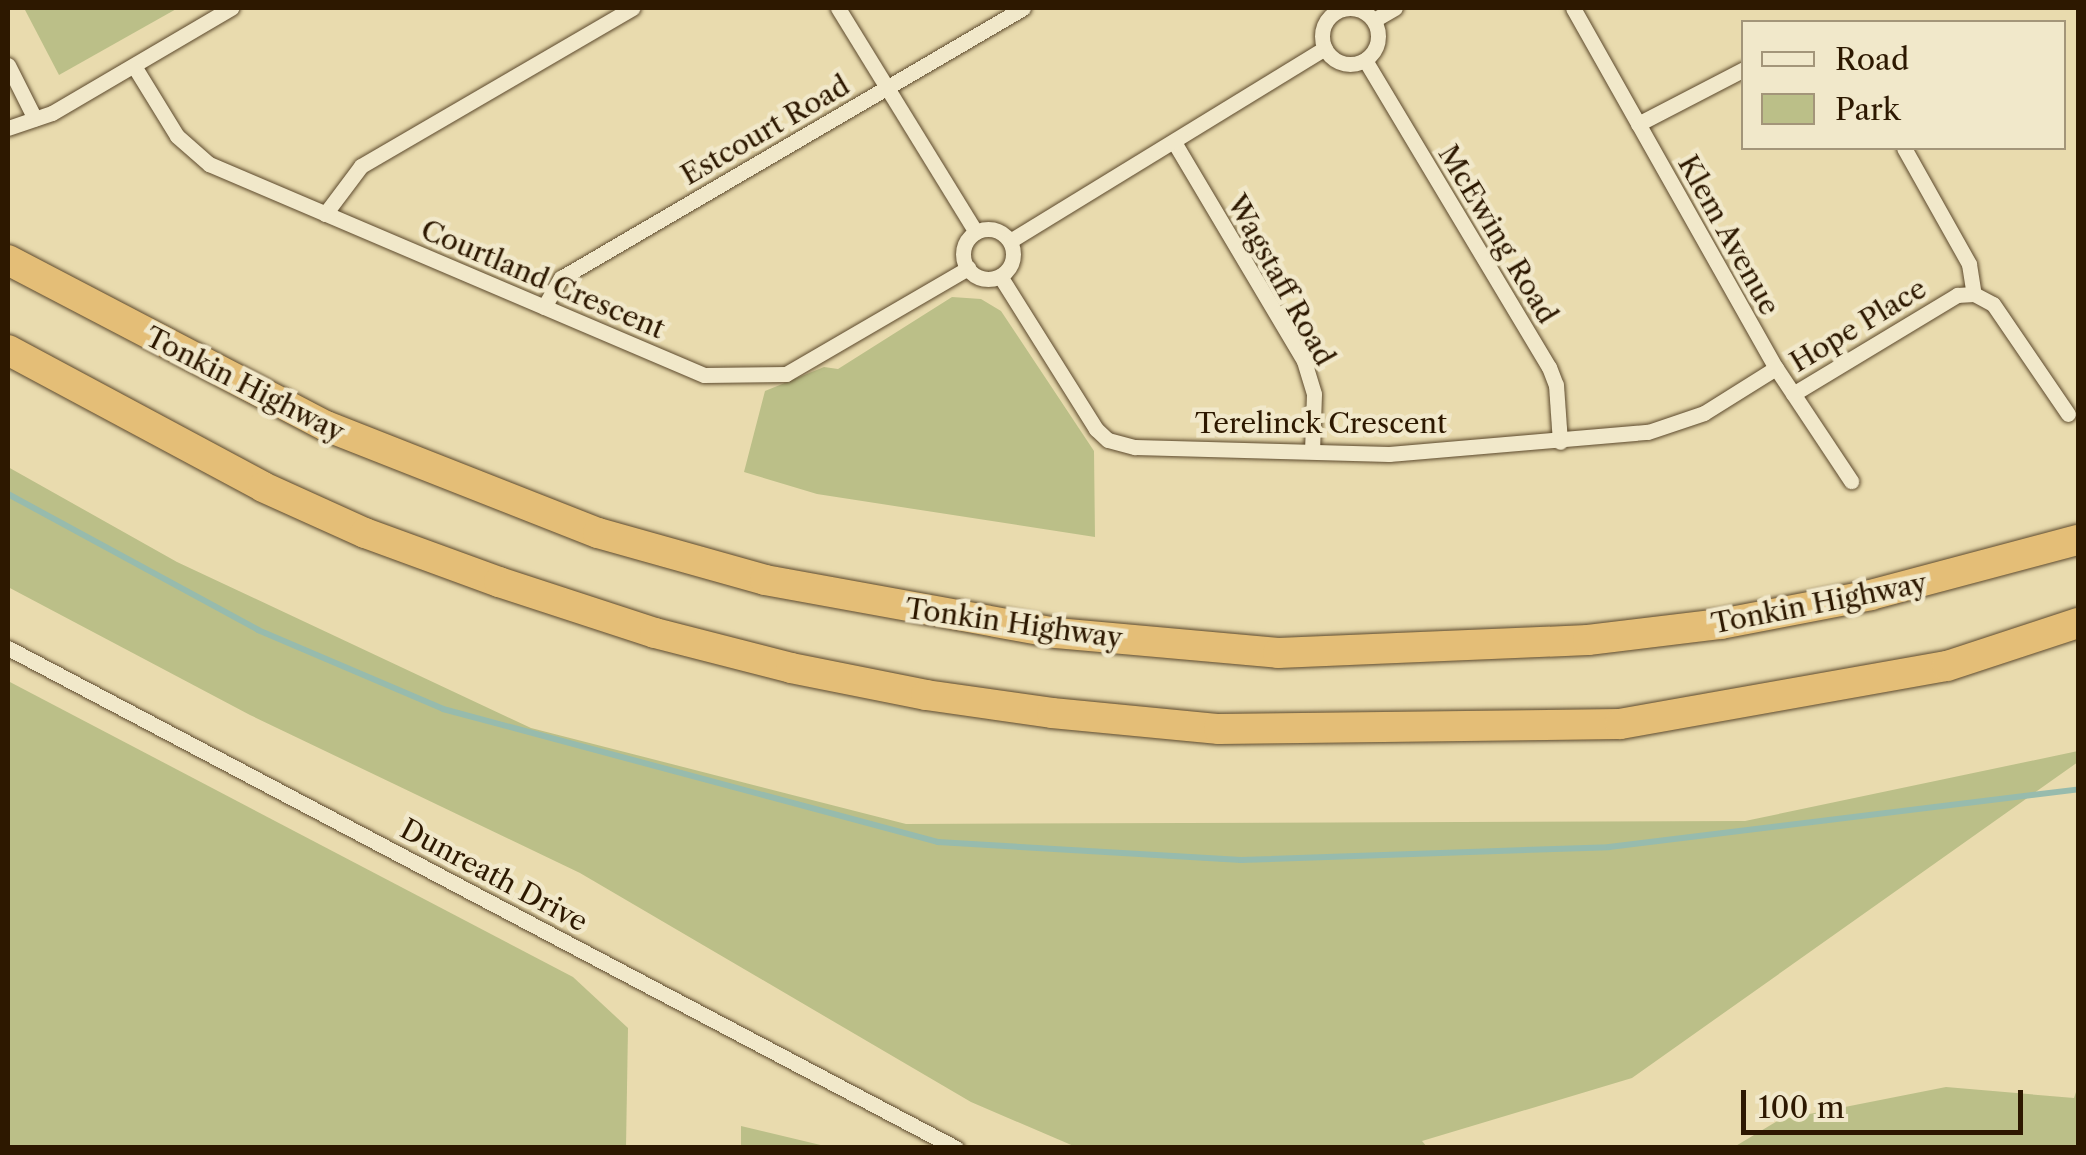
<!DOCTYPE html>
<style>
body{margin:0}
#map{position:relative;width:2086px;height:1155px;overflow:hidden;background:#e9dbae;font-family:"Libre Caslon Text",serif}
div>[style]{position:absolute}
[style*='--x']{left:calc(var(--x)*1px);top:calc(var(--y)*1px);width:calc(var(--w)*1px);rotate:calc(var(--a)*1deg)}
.green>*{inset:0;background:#bbbf88}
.stream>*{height:6px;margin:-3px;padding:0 3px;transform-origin:3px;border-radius:3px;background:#97bbad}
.roads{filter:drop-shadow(0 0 2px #5c492c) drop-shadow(0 0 2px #5c492c)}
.minor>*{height:15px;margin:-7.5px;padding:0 7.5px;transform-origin:7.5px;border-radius:7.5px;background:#f1e8ca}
.minor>.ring{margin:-7.5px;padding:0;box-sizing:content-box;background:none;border:15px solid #f1e8ca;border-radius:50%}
.motorway>*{height:30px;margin:-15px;padding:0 15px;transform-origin:15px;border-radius:15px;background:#e4be77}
span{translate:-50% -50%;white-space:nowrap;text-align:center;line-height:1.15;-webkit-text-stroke:9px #f1e8ca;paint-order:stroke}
.street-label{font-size:28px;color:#2d1800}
.frame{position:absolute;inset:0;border:10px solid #2d1800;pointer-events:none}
.legend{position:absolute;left:1741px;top:20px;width:325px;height:130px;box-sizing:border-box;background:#f1e8ca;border:2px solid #a39579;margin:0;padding:12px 18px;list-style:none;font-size:30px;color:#2d1800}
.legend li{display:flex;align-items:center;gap:20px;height:50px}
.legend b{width:50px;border:2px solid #a39579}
.scale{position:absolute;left:1741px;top:1090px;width:282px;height:45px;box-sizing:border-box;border:5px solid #2d1800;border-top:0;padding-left:12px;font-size:30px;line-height:35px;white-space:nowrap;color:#2d1800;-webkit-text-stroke:8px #f1e8ca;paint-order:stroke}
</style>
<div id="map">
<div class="green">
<i style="clip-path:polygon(24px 8px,178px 8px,59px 75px)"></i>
<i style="clip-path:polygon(952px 297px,981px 299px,1001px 311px,1094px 451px,1095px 537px,817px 494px,744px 472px,765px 391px,824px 367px,838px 369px)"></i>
<i style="clip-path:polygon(8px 467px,177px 562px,531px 728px,906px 824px,1745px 821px,2078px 751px,2078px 762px,1632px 1078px,1422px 1141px,1427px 1147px,1076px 1147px,971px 1102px,580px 873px,250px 715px,8px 587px)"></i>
<i style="clip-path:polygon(8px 681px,573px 977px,628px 1028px,626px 1147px,8px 1145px)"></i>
<i style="clip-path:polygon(2078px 1086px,2078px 1147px,1734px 1147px,1779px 1120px,1946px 1087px,2074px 1098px)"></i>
<i style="clip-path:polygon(741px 1126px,829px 1147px,741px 1147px)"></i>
</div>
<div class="stream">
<i style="--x:8;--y:494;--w:285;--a:28.5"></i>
<i style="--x:258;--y:630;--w:201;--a:23.1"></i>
<i style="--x:443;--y:709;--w:513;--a:15.04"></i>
<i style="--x:938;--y:842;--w:304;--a:3.4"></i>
<i style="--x:1241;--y:860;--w:368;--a:-2"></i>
<i style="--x:1609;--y:847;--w:473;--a:-7"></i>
</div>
<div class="roads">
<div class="minor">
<i style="--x:838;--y:8;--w:263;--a:58.4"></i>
<i style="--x:1573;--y:8;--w:413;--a:60.6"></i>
<i style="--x:1776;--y:368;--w:136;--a:56.4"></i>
<i class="ring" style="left:1322px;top:8px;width:41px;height:41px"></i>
<i style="--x:1374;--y:20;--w:24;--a:-30"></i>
<i style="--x:1365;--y:60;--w:358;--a:59.1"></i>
<i style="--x:1549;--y:367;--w:19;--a:69"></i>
<i style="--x:1556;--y:385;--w:57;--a:86"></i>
<i style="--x:8;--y:65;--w:60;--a:63.4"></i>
<i style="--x:134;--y:66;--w:82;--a:58.4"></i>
<i style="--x:177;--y:136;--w:43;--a:41.2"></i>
<i style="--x:209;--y:164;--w:538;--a:23.09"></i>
<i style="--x:704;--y:375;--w:82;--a:-0.7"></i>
<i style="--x:786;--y:374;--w:211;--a:-30.2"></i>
<i style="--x:1638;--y:124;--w:119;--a:-27.4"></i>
<i style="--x:8;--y:128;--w:46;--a:-18.8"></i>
<i style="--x:52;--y:113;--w:208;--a:-30.4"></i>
<i style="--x:1174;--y:142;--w:255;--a:59.3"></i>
<i style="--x:1304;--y:361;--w:34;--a:73"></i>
<i style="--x:1314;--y:394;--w:56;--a:92"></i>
<i style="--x:1904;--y:148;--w:133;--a:60.7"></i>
<i style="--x:1969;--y:264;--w:30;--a:81"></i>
<i style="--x:325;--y:214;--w:60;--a:-53.1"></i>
<i style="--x:361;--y:166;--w:314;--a:-30.2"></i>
<i class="ring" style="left:963px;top:229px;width:35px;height:35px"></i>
<i style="--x:1010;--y:241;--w:369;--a:-31.5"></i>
<i style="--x:1000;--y:276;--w:181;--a:57.9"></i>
<i style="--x:1096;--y:429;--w:16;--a:43"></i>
<i style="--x:1108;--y:440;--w:28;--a:15"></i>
<i style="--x:1135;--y:447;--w:254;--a:1.6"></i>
<i style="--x:1389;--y:454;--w:260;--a:-4.9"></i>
<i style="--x:1648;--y:432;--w:59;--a:-18.7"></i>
<i style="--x:1704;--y:413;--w:85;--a:-32"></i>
<i style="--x:544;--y:307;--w:34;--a:-60"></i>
<i style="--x:561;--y:278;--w:535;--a:-30.3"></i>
<i style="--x:1793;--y:394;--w:192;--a:-31.1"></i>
<i style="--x:1957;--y:295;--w:17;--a:-3"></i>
<i style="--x:1974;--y:294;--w:21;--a:28"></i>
<i style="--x:1993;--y:304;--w:133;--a:55.7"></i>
<i style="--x:8;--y:648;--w:1072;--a:27.81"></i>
</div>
<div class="motorway">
<i style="--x:8;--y:260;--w:359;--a:27.6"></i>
<i style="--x:326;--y:426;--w:292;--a:21.5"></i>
<i style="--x:598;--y:533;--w:173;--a:15.7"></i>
<i style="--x:765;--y:580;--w:296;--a:10.3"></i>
<i style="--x:1056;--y:633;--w:223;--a:5.1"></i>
<i style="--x:1278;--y:653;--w:310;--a:-2.4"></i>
<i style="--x:1588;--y:640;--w:134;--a:-6.9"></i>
<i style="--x:1721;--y:624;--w:153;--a:-10.9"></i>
<i style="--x:1871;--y:595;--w:214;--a:-14.9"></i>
<i style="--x:8;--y:350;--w:289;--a:28.2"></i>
<i style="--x:263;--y:487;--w:112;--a:24.3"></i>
<i style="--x:365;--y:533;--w:143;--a:20.1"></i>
<i style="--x:499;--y:582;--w:164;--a:18.1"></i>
<i style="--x:655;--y:633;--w:140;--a:14.4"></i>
<i style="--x:791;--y:668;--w:138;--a:11.3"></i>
<i style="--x:926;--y:695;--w:127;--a:8.1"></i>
<i style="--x:1052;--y:713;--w:168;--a:5.5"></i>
<i style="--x:1219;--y:729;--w:401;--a:-0.7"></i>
<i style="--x:1620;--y:724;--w:332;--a:-10.1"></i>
<i style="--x:1947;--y:666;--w:138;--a:-18.2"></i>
</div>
</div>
<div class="street-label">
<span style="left:765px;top:130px;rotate:-30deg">Estcourt Road</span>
<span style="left:1498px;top:234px;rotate:59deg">McEwing Road</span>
<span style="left:1729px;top:235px;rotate:61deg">Klem Avenue</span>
<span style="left:543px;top:279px;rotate:23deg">Courtland Crescent</span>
<span style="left:1281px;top:280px;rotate:61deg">Wagstaff Road</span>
<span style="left:1858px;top:325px;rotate:-31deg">Hope Place</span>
<span style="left:245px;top:384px;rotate:27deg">Tonkin Highway</span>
<span style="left:1321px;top:423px">Terelinck Crescent</span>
<span style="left:1819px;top:603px;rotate:-11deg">Tonkin Highway</span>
<span style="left:1014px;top:623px;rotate:8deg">Tonkin Highway</span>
<span style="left:494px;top:875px;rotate:28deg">Dunreath Drive</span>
</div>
<div class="frame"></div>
<ul class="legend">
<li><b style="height:12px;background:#f1e8ca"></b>Road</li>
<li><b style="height:28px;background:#bbbf88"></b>Park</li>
</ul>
<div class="scale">100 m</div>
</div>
